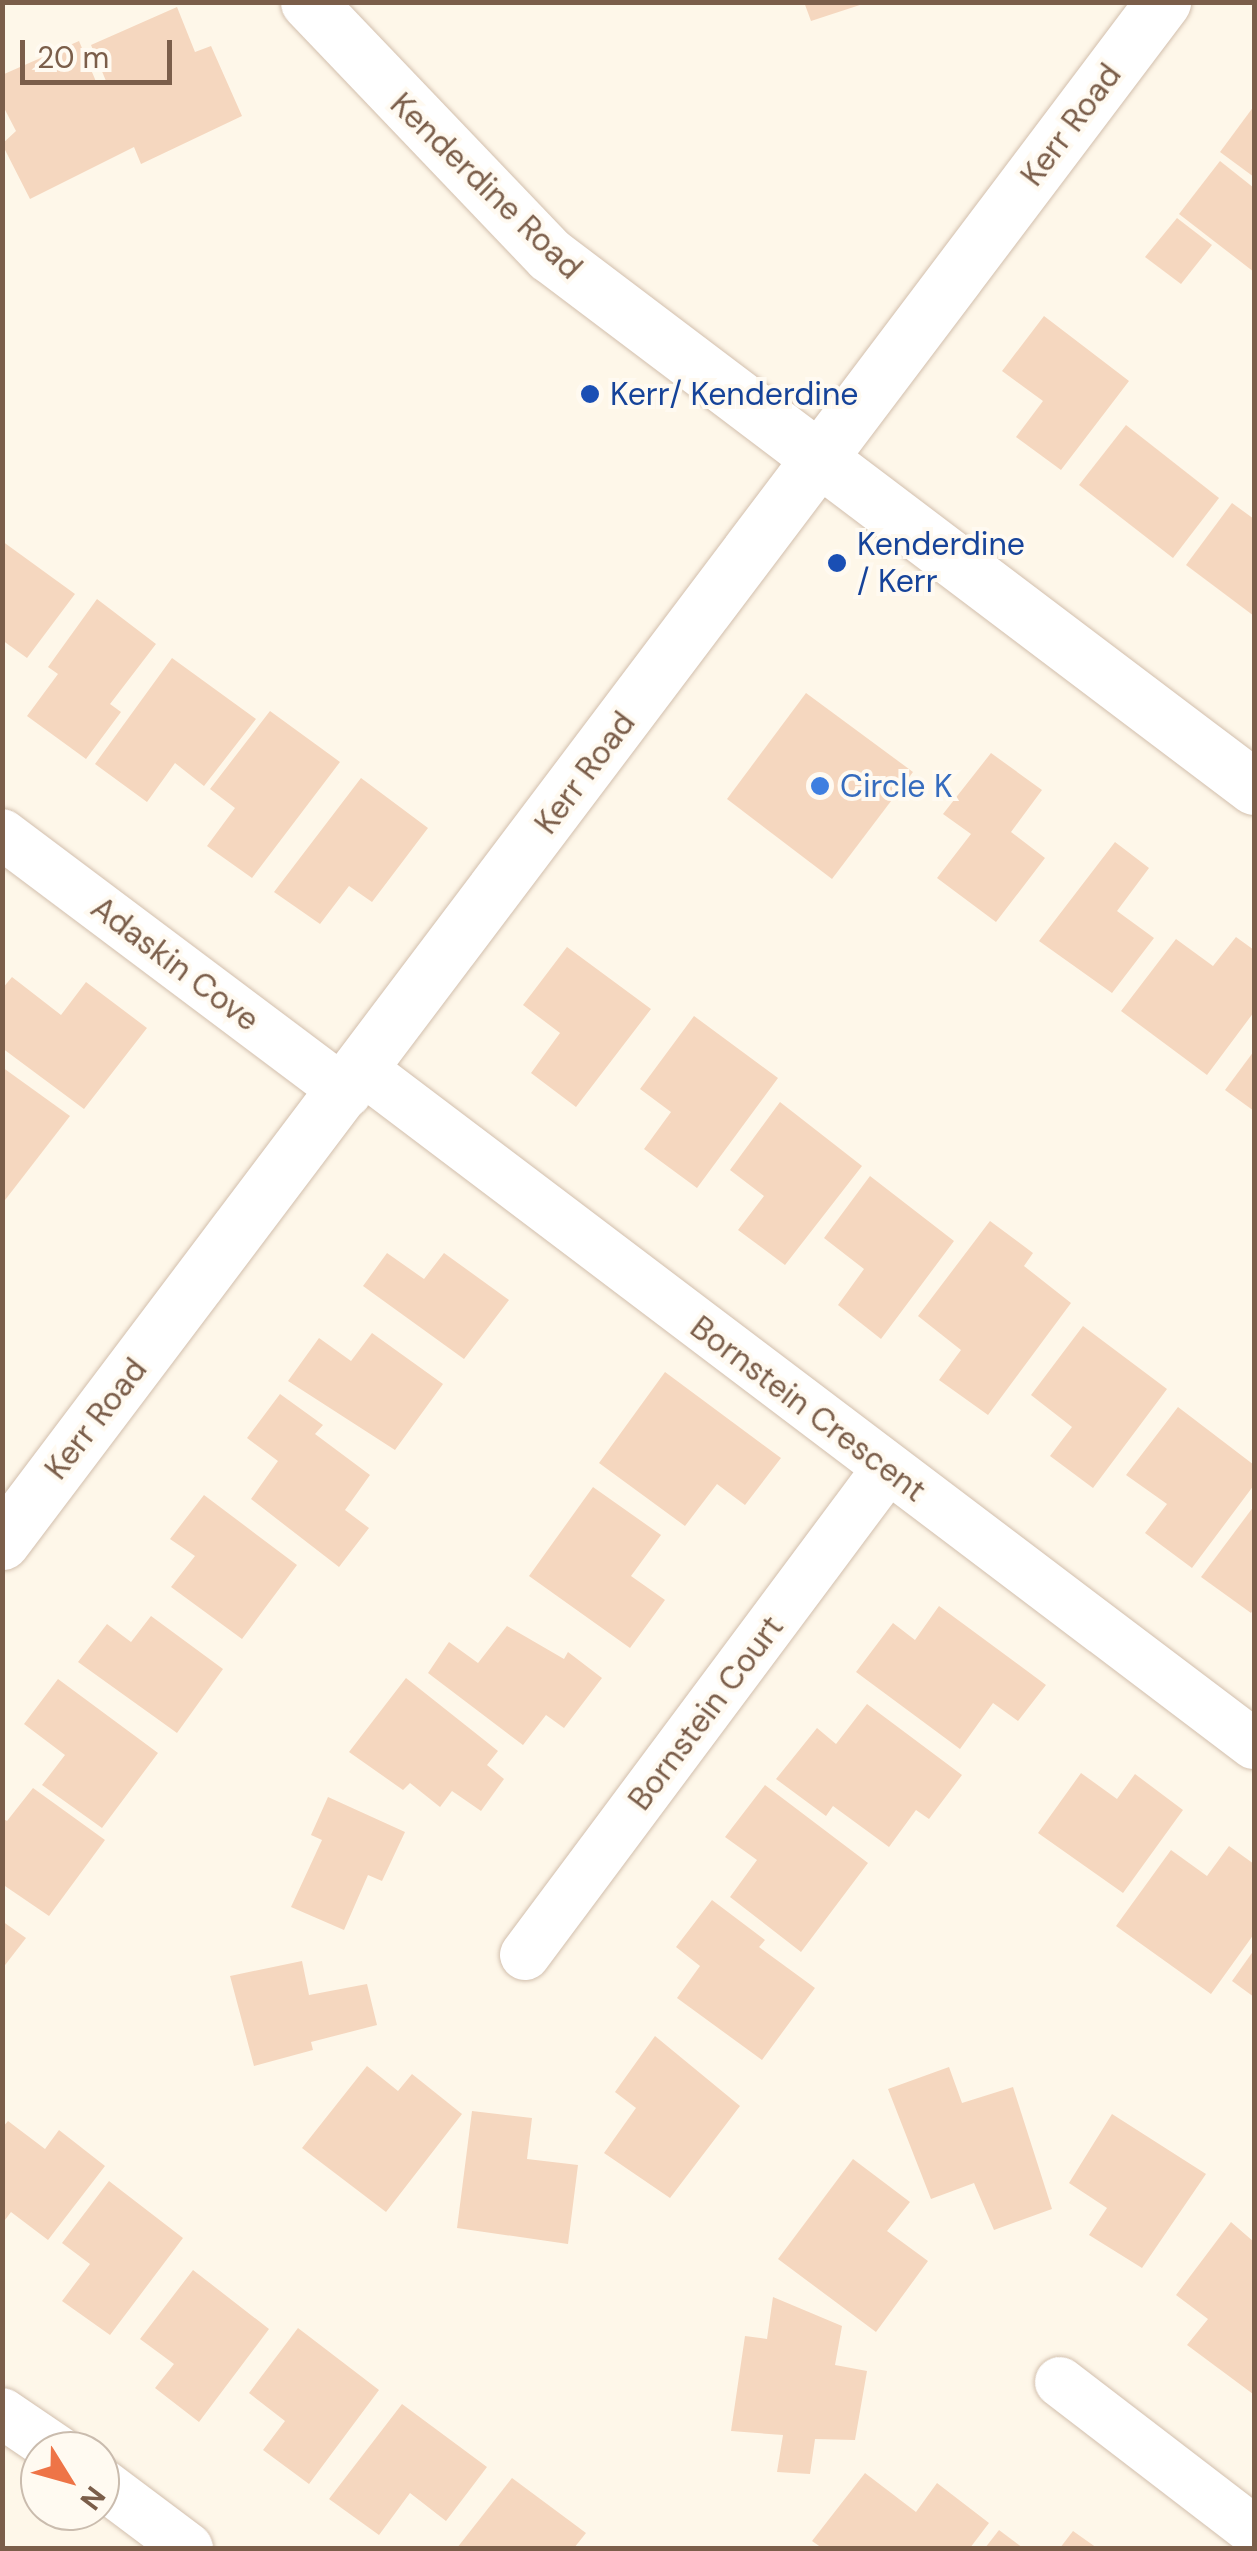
<!DOCTYPE html>
<style>
body{margin:0}
#map{position:relative;width:1257px;height:2551px;overflow:hidden;background:#fef7e9;font-family:"DM Sans",sans-serif}
div>[style]{position:absolute}
[style*='--x']{left:calc(var(--x)*1px);top:calc(var(--y)*1px);width:calc(var(--w)*1px);rotate:calc(var(--a)*1deg)}
.building>*{inset:0;background:#f5d7bf}
.roads{filter:drop-shadow(0 0 2px #d2bfad) drop-shadow(0 0 2px #d2bfad)}
.minor>*{height:50px;margin:-25px;padding:0 25px;transform-origin:25px;border-radius:25px;background:#fff}
.tertiary>*{height:55px;margin:-27.5px;padding:0 27.5px;transform-origin:27.5px;border-radius:27.5px;background:#fff}
.dots>*{width:28px;height:28px;translate:-50% -50%;box-sizing:border-box;border:5px solid #fffaf1;border-radius:50%}
span{translate:-50% -50%;white-space:nowrap;text-align:center;line-height:1.15;-webkit-text-stroke:8px #fffaf1;paint-order:stroke}
.street-label{font-size:32px;color:#7b5e4a}
.transit-label{font-size:32px;color:#164399}
.left{translate:0 -50%;text-align:left}
.shop-label{font-size:32px;color:#366cbe}
.frame{position:absolute;inset:0;border:5px solid #7b5e4a;pointer-events:none}
.north{position:absolute;left:20px;top:2431px;width:100px;height:100px;box-sizing:border-box;background:#fffaf1;border:2px solid #cabcae;border-radius:50%;rotate:127deg;font-size:28px;font-weight:700;line-height:40px;text-align:center;color:#7b5e4a}
.north::after{content:'';display:block;margin:auto;width:35px;height:45px;background:#ee7447;clip-path:polygon(50% 0,100% 100%,50% 72%,0 100%)}
.scale{position:absolute;left:20px;top:40px;width:152px;height:45px;box-sizing:border-box;border:5px solid #7b5e4a;border-top:0;padding-left:12px;font-size:30px;line-height:35px;white-space:nowrap;color:#7b5e4a;-webkit-text-stroke:8px #fffaf1;paint-order:stroke}
</style>
<div id="map">
<div class="building">
<i style="clip-path:polygon(804px 2px,866px 2px,866px 3px,811px 21px)"></i>
<i style="clip-path:polygon(177px 7px,195px 52px,211px 46px,242px 116px,141px 164px,134px 147px,30px 199px,2px 144px,16px 131px,2px 104px,2px 75px,79px 41px,97px 84px,106px 81px,91px 45px)"></i>
<i style="clip-path:polygon(1254px 106px,1254px 177px,1220px 152px)"></i>
<i style="clip-path:polygon(1220px 161px,1254px 188px,1254px 272px,1179px 214px)"></i>
<i style="clip-path:polygon(1177px 218px,1212px 245px,1181px 284px,1145px 257px)"></i>
<i style="clip-path:polygon(1044px 316px,1129px 381px,1061px 470px,1016px 437px,1043px 401px,1002px 371px)"></i>
<i style="clip-path:polygon(1126px 425px,1219px 498px,1173px 558px,1079px 485px)"></i>
<i style="clip-path:polygon(1232px 503px,1254px 519px,1254px 616px,1186px 565px)"></i>
<i style="clip-path:polygon(2px 541px,75px 594px,27px 658px,2px 640px)"></i>
<i style="clip-path:polygon(97px 599px,156px 644px,110px 704px,121px 712px,86px 759px,27px 716px,58px 674px,48px 667px)"></i>
<i style="clip-path:polygon(172px 658px,256px 719px,204px 786px,175px 763px,147px 802px,95px 764px)"></i>
<i style="clip-path:polygon(806px 693px,913px 772px,832px 879px,727px 799px)"></i>
<i style="clip-path:polygon(270px 711px,340px 762px,252px 878px,207px 846px,235px 808px,210px 789px)"></i>
<i style="clip-path:polygon(991px 753px,1042px 790px,1011px 832px,1045px 858px,996px 922px,937px 878px,971px 834px,943px 814px)"></i>
<i style="clip-path:polygon(361px 778px,428px 828px,372px 902px,349px 886px,320px 924px,274px 892px)"></i>
<i style="clip-path:polygon(1115px 842px,1149px 868px,1117px 911px,1154px 938px,1112px 993px,1039px 941px)"></i>
<i style="clip-path:polygon(1236px 937px,1254px 950px,1254px 1012px,1207px 1075px,1121px 1011px,1176px 939px,1213px 966px)"></i>
<i style="clip-path:polygon(567px 947px,651px 1009px,576px 1107px,531px 1073px,560px 1033px,523px 1005px)"></i>
<i style="clip-path:polygon(12px 977px,61px 1015px,86px 982px,147px 1028px,84px 1109px,2px 1048px,2px 989px)"></i>
<i style="clip-path:polygon(694px 1016px,778px 1078px,697px 1188px,644px 1149px,671px 1112px,640px 1089px)"></i>
<i style="clip-path:polygon(1254px 1051px,1254px 1111px,1225px 1090px)"></i>
<i style="clip-path:polygon(2px 1067px,70px 1116px,2px 1204px)"></i>
<i style="clip-path:polygon(780px 1102px,862px 1166px,785px 1265px,738px 1230px,764px 1196px,730px 1170px)"></i>
<i style="clip-path:polygon(870px 1176px,954px 1241px,881px 1339px,838px 1305px,864px 1269px,824px 1238px)"></i>
<i style="clip-path:polygon(990px 1221px,1033px 1253px,1024px 1266px,1071px 1303px,988px 1415px,939px 1380px,961px 1350px,918px 1316px)"></i>
<i style="clip-path:polygon(387px 1253px,424px 1279px,444px 1253px,509px 1300px,464px 1359px,363px 1286px)"></i>
<i style="clip-path:polygon(1083px 1326px,1167px 1389px,1093px 1488px,1050px 1456px,1072px 1427px,1031px 1395px)"></i>
<i style="clip-path:polygon(372px 1333px,443px 1384px,395px 1450px,288px 1381px,319px 1338px,351px 1361px)"></i>
<i style="clip-path:polygon(665px 1372px,781px 1458px,745px 1505px,717px 1484px,685px 1526px,599px 1463px)"></i>
<i style="clip-path:polygon(280px 1394px,323px 1425px,315px 1434px,370px 1475px,345px 1510px,369px 1528px,339px 1567px,251px 1499px,278px 1461px,247px 1438px)"></i>
<i style="clip-path:polygon(1178px 1407px,1254px 1465px,1254px 1485px,1192px 1568px,1145px 1533px,1167px 1504px,1126px 1475px)"></i>
<i style="clip-path:polygon(593px 1487px,661px 1535px,631px 1576px,665px 1600px,630px 1648px,529px 1576px)"></i>
<i style="clip-path:polygon(204px 1495px,297px 1565px,242px 1639px,171px 1587px,195px 1556px,170px 1539px)"></i>
<i style="clip-path:polygon(1254px 1506px,1254px 1608px,1251px 1613px,1201px 1577px)"></i>
<i style="clip-path:polygon(939px 1606px,1046px 1685px,1018px 1721px,993px 1703px,960px 1749px,856px 1672px,893px 1623px,915px 1640px)"></i>
<i style="clip-path:polygon(151px 1616px,223px 1669px,177px 1733px,78px 1662px,107px 1624px,131px 1642px)"></i>
<i style="clip-path:polygon(507px 1626px,564px 1659px,568px 1652px,602px 1678px,564px 1728px,546px 1715px,523px 1745px,428px 1673px,449px 1642px,478px 1663px)"></i>
<i style="clip-path:polygon(406px 1678px,498px 1751px,487px 1765px,504px 1779px,481px 1811px,452px 1791px,440px 1807px,410px 1783px,403px 1790px,349px 1752px)"></i>
<i style="clip-path:polygon(58px 1679px,158px 1753px,102px 1828px,42px 1785px,65px 1755px,24px 1724px)"></i>
<i style="clip-path:polygon(867px 1704px,962px 1775px,929px 1819px,916px 1810px,889px 1847px,833px 1806px,826px 1816px,776px 1779px,817px 1728px,836px 1744px)"></i>
<i style="clip-path:polygon(1081px 1773px,1117px 1799px,1135px 1774px,1183px 1810px,1123px 1893px,1038px 1833px)"></i>
<i style="clip-path:polygon(765px 1785px,868px 1863px,801px 1952px,730px 1897px,757px 1860px,725px 1837px)"></i>
<i style="clip-path:polygon(33px 1788px,105px 1840px,49px 1916px,2px 1884px,2px 1818px,7px 1821px)"></i>
<i style="clip-path:polygon(328px 1797px,405px 1832px,382px 1881px,368px 1875px,344px 1930px,291px 1907px,322px 1840px,311px 1835px)"></i>
<i style="clip-path:polygon(1229px 1846px,1254px 1864px,1254px 1934px,1211px 1994px,1116px 1926px,1171px 1850px,1207px 1876px)"></i>
<i style="clip-path:polygon(712px 1900px,765px 1940px,759px 1947px,815px 1988px,762px 2060px,677px 1998px,700px 1966px,676px 1947px)"></i>
<i style="clip-path:polygon(2px 1921px,26px 1938px,2px 1969px)"></i>
<i style="clip-path:polygon(1254px 1950px,1254px 1997px,1232px 1981px)"></i>
<i style="clip-path:polygon(302px 1961px,309px 1995px,367px 1984px,377px 2025px,311px 2042px,313px 2050px,254px 2066px,230px 1976px)"></i>
<i style="clip-path:polygon(655px 2036px,740px 2106px,670px 2198px,604px 2153px,636px 2108px,615px 2092px)"></i>
<i style="clip-path:polygon(367px 2066px,398px 2091px,412px 2074px,462px 2114px,386px 2212px,302px 2148px)"></i>
<i style="clip-path:polygon(949px 2067px,962px 2103px,1013px 2087px,1052px 2209px,994px 2230px,974px 2183px,931px 2199px,888px 2089px)"></i>
<i style="clip-path:polygon(472px 2111px,532px 2118px,527px 2159px,578px 2165px,568px 2244px,457px 2228px)"></i>
<i style="clip-path:polygon(1112px 2114px,1206px 2174px,1142px 2268px,1089px 2235px,1107px 2208px,1069px 2183px)"></i>
<i style="clip-path:polygon(8px 2121px,45px 2149px,59px 2130px,105px 2166px,48px 2240px,11px 2212px,2px 2224px,2px 2128px)"></i>
<i style="clip-path:polygon(853px 2159px,910px 2202px,887px 2231px,928px 2261px,876px 2332px,778px 2259px)"></i>
<i style="clip-path:polygon(109px 2181px,183px 2238px,110px 2335px,62px 2301px,90px 2264px,62px 2243px)"></i>
<i style="clip-path:polygon(1231px 2222px,1254px 2242px,1253px 2394px,1187px 2345px,1208px 2319px,1176px 2295px)"></i>
<i style="clip-path:polygon(193px 2270px,269px 2329px,199px 2422px,155px 2388px,174px 2364px,140px 2339px)"></i>
<i style="clip-path:polygon(773px 2297px,842px 2326px,835px 2365px,867px 2371px,855px 2440px,815px 2439px,810px 2474px,777px 2472px,783px 2435px,731px 2431px,745px 2336px,767px 2339px)"></i>
<i style="clip-path:polygon(298px 2328px,379px 2390px,309px 2484px,263px 2450px,285px 2421px,249px 2393px)"></i>
<i style="clip-path:polygon(402px 2404px,487px 2467px,446px 2521px,410px 2493px,379px 2535px,329px 2499px)"></i>
<i style="clip-path:polygon(865px 2473px,916px 2512px,937px 2483px,989px 2523px,970px 2548px,822px 2548px,812px 2541px)"></i>
<i style="clip-path:polygon(512px 2478px,586px 2533px,574px 2548px,457px 2548px)"></i>
<i style="clip-path:polygon(999px 2530px,1023px 2548px,985px 2548px)"></i>
<i style="clip-path:polygon(1073px 2531px,1097px 2548px,1060px 2548px)"></i>
</div>
<div class="roads">
<div class="minor">
<i style="--x:2;--y:834;--w:431;--a:36.9"></i>
<i style="--x:363;--y:1070;--w:1117;--a:37.11"></i>
<i style="--x:525;--y:1955;--w:606;--a:-53.32"></i>
<i style="--x:1060;--y:2382;--w:245;--a:37.5"></i>
<i style="--x:2;--y:2413;--w:68;--a:34.2"></i>
<i style="--x:100;--y:2482;--w:110;--a:36.9"></i>
</div>
<div class="tertiary">
<i style="--x:308;--y:2;--w:350;--a:46.3"></i>
<i style="--x:550;--y:255;--w:882;--a:37.08"></i>
<i style="--x:2;--y:1542;--w:1929;--a:-52.99"></i>
</div>
</div>
<div class="dots">
<i style="left:590px;top:394px;background:#1a4fb4"></i>
<i style="left:837px;top:563px;background:#1a4fb4"></i>
<i style="left:820px;top:786px;background:#3f7fe0"></i>
</div>
<div class="street-label">
<span style="left:1071px;top:125px;rotate:-53deg">Kerr Road</span>
<span style="left:486px;top:186px;rotate:44deg">Kenderdine Road</span>
<span style="left:585px;top:773px;rotate:-53deg">Kerr Road</span>
<span style="left:175px;top:964px;rotate:37deg">Adaskin Cove</span>
<span style="left:808px;top:1409px;rotate:37deg">Bornstein Crescent</span>
<span style="left:96px;top:1419px;rotate:-52deg">Kerr Road</span>
<span style="left:706px;top:1713px;rotate:-53deg">Bornstein Court</span>
</div>
<div class="transit-label">
<span class="left" style="left:610px;top:394px">Kerr/ Kenderdine</span>
<span class="left" style="left:857px;top:563px">Kenderdine<br>/ Kerr</span>
</div>
<div class="shop-label">
<span class="left" style="left:840px;top:786px">Circle K</span>
</div>
<div class="frame"></div>
<div class="north">N</div>
<div class="scale">20 m</div>
</div>
